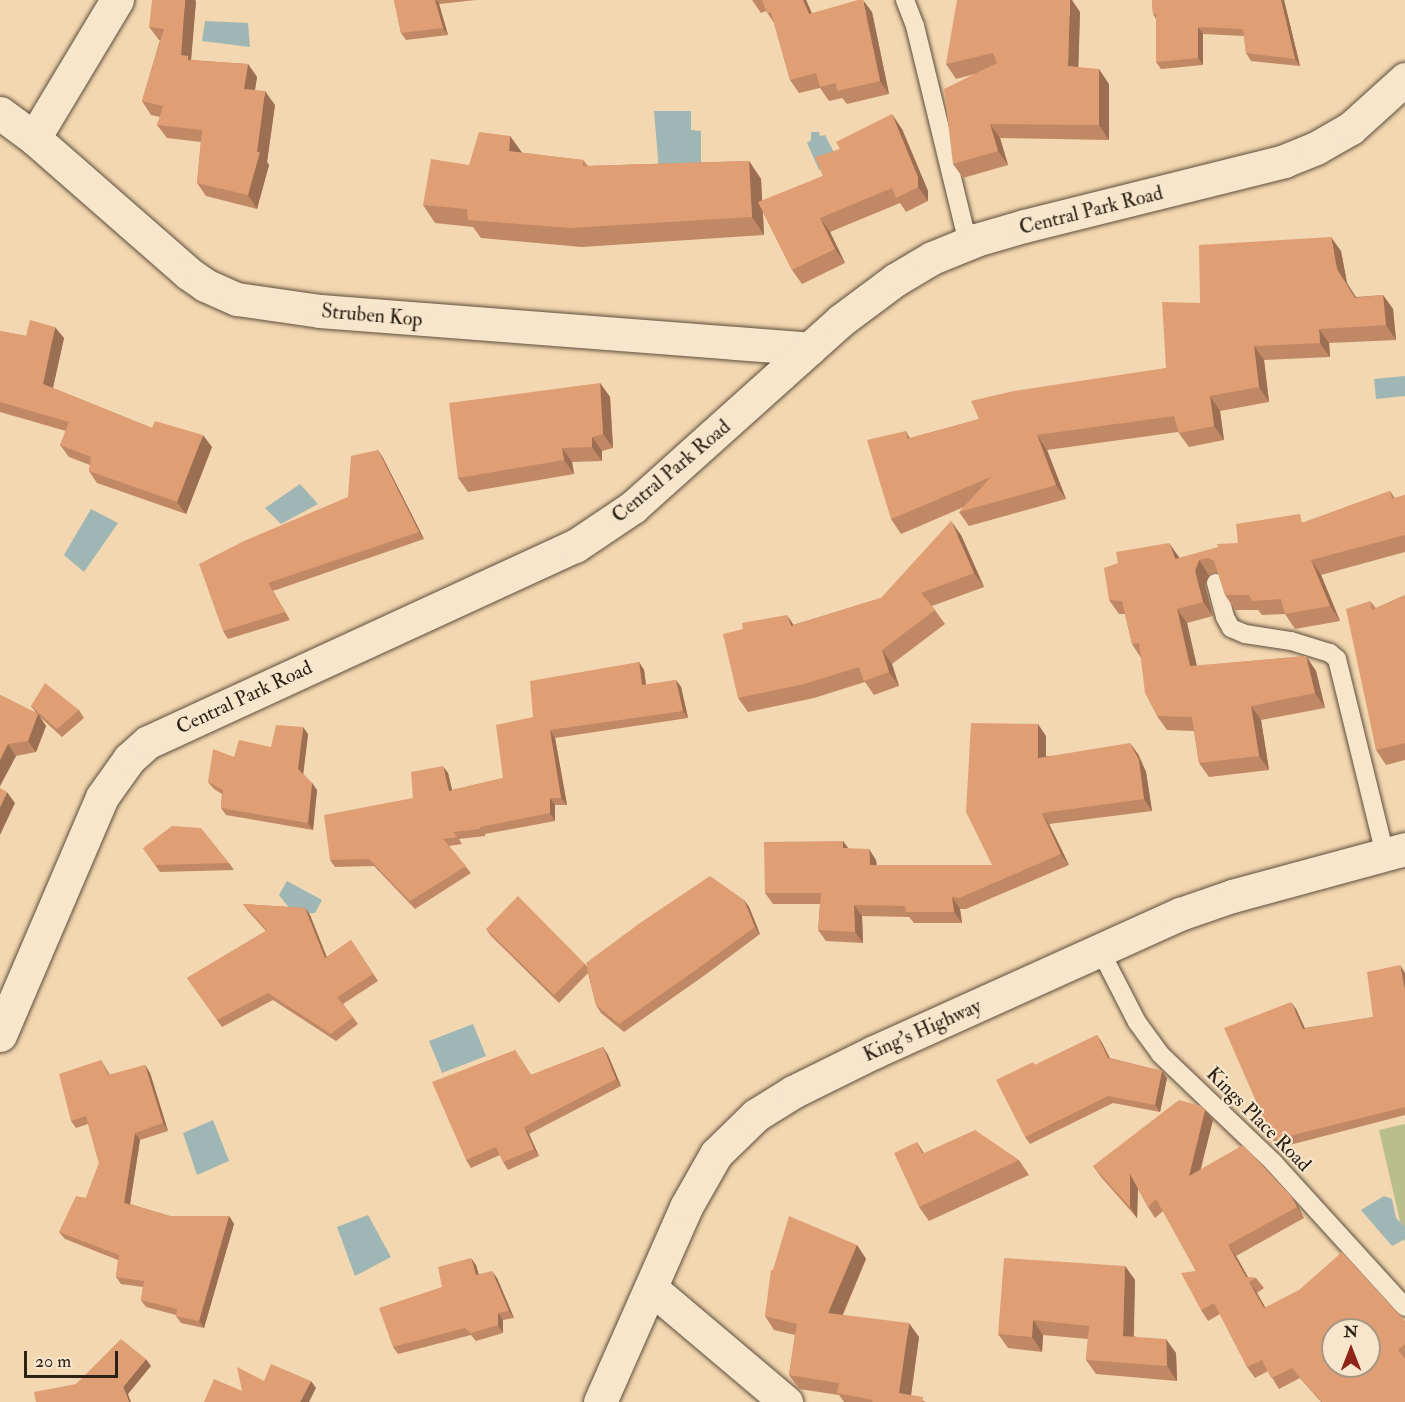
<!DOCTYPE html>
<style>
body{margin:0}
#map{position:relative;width:1405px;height:1402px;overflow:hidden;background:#f3d7b0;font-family:"IM FELL Double Pica",serif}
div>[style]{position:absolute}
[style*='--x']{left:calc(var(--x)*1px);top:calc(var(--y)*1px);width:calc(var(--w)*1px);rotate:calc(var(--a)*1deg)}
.green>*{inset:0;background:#b9be8c}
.water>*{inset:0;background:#9eb7b4}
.roads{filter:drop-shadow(0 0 2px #5e4e3c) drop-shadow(0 0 2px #5e4e3c)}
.lane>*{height:18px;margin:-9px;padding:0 9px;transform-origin:9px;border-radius:9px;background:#f7e5cc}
.street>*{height:33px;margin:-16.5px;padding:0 16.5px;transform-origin:16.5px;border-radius:16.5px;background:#f7e5cc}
.wall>*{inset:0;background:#c18865}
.shaded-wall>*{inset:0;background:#9d6f52}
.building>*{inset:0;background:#e09e75}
span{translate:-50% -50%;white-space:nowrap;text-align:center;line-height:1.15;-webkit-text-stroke:4.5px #f7e5cc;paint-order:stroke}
.street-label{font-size:20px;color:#2c2115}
.north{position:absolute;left:1321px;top:1318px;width:60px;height:60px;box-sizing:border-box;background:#f7e5cc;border:2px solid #a69783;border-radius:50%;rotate:0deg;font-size:16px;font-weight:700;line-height:24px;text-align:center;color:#2c2115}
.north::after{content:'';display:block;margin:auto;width:21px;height:27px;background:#8f2418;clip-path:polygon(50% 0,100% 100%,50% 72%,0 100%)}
.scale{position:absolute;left:24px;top:1351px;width:94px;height:27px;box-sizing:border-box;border:3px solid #2c2115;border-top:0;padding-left:8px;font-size:18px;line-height:21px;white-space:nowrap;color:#2c2115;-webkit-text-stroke:4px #f7e5cc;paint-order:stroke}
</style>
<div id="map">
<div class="green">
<i style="clip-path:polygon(1405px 1124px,1405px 1243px,1379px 1130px)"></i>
</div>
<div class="water">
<i style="clip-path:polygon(205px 21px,248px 23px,250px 47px,202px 41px)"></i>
<i style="clip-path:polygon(654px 111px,691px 111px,691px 130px,701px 131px,701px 182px,660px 182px)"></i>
<i style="clip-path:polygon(811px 132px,819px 132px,820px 136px,825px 135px,838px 160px,819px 170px,807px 143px,811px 140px)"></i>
<i style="clip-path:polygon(1405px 376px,1405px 396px,1376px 399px,1374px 379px)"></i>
<i style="clip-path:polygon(300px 484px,318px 504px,281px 524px,265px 508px)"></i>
<i style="clip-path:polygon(91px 509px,118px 523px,84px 572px,64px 555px)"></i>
<i style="clip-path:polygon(287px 881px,322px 900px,315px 913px,294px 914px,279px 895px)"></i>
<i style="clip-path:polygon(473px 1024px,486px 1056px,442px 1073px,429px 1041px)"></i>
<i style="clip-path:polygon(213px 1120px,229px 1161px,197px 1175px,183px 1133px)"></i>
<i style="clip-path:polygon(1384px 1196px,1392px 1199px,1396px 1218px,1405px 1227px,1405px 1239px,1392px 1246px,1361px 1210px)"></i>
<i style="clip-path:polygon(368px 1215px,391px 1257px,355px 1276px,337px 1227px)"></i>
</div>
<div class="roads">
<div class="lane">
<i style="--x:905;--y:0;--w:28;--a:69"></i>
<i style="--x:915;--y:26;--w:224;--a:76.3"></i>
<i style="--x:1216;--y:583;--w:35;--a:75"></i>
<i style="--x:1225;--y:617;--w:13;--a:61"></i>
<i style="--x:1231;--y:628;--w:15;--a:23"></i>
<i style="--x:1245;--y:634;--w:47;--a:8.7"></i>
<i style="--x:1291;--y:641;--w:41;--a:17.1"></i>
<i style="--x:1330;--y:653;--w:9;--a:41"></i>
<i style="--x:1337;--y:659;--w:201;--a:76.2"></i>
<i style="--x:1100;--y:950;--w:81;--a:62.8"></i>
<i style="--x:1137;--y:1022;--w:39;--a:54"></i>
<i style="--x:1160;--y:1054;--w:156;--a:43.7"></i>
<i style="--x:1273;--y:1162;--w:196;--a:47.7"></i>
</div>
<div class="street">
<i style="--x:0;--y:113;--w:42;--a:36.3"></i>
<i style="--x:34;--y:138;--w:205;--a:41.2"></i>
<i style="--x:188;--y:273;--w:21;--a:35"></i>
<i style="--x:205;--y:285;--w:35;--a:24"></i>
<i style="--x:237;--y:299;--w:84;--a:8.2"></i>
<i style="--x:320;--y:311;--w:491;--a:4.4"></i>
<i style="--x:34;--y:138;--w:161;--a:-59"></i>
<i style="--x:0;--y:1035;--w:259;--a:-66.8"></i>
<i style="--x:102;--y:797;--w:47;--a:-54.6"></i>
<i style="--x:129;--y:759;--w:25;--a:-42"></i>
<i style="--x:148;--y:742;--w:470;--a:-24.7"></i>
<i style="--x:575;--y:546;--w:70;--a:-33.9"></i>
<i style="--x:633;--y:507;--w:278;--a:-41.9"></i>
<i style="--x:840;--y:321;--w:69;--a:-36.7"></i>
<i style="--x:895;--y:280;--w:43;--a:-30.7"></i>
<i style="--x:932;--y:258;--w:48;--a:-22.2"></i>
<i style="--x:976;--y:240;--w:50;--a:-16.3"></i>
<i style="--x:1024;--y:226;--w:268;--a:-14"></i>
<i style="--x:1284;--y:161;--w:35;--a:-22"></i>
<i style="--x:1316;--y:148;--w:40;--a:-29.7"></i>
<i style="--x:1351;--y:128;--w:73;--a:-42.2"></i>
<i style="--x:651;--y:1288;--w:177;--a:40.2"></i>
<i style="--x:600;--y:1402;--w:213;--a:-66.2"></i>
<i style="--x:686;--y:1207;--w:61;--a:-60.5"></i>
<i style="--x:716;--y:1154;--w:56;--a:-44.3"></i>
<i style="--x:756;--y:1115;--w:44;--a:-31.9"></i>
<i style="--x:793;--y:1092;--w:90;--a:-26.3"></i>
<i style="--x:874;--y:1052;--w:336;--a:-24.3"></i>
<i style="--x:1180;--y:914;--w:55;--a:-19.1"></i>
<i style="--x:1232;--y:896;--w:179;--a:-15.2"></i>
</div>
</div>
<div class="wall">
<i style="clip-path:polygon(394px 0,476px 0,439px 4px,448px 35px,406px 40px,401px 33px)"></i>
<i style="clip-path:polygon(752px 0,806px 0,812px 13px,872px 12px,889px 94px,847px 104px,842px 98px,829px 101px,820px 88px,799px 93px,790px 80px,774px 23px,766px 11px,761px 13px)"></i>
<i style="clip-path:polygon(1152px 0,1284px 0,1300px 66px,1251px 61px,1246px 53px,1244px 36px,1203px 34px,1203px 65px,1161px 69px,1156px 62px,1156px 19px,1153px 14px)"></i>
<i style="clip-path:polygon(196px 1px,191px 60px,248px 64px,257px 77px,255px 90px,275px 105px,267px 162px,269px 165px,257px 209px,206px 196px,197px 183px,201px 142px,167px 138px,157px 125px,160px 117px,151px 115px,142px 101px,160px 40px,159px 40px,149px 27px)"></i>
<i style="clip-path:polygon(1080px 12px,1078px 68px,1109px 84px,1109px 140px,1000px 138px,1008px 165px,963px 178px,953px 164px,975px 74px,956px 79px,946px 64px)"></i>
<i style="clip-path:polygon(902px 129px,928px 191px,928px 201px,906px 212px,900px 203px,830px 232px,845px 263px,802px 284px,792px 270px,763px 212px,764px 235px,582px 247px,481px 238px,473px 227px,435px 223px,423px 205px,469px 165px,510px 136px,522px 153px,583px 160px,588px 166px,749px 161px,761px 179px,762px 201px,823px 176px)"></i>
<i style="clip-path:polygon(1341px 251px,1347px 283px,1356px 297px,1383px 295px,1393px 309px,1396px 340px,1329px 343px,1330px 357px,1264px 360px,1269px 402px,1220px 411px,1224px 440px,1189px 447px,1178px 432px,1047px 450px,1066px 499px,969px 526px,959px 512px,964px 507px,901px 534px,891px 519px,906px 431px,910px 438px,1166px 368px,1200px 303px)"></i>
<i style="clip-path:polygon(0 331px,26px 336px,64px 338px,53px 388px,152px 428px,212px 447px,186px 514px,97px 483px,89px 471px,90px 465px,69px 457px,60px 445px,66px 431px,0 412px)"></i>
<i style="clip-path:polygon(600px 383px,610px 397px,613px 448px,602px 451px,602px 461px,572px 462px,574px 474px,468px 492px,458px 478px)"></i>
<i style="clip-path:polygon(378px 450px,383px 458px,424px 539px,273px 591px,290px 620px,228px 639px,223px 631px,348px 497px)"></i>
<i style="clip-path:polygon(1390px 491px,1395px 498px,1405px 495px,1405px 552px,1321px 575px,1340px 621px,1295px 629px,1285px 614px,1262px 615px,1258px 610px,1235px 610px,1225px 595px,1218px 572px,1209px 575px,1205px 585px,1213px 616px,1187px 623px,1197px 666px,1306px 656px,1316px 671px,1325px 708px,1261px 720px,1269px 770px,1209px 777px,1199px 763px,1194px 731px,1167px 730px,1157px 716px,1141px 658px,1132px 644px,1125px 614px,1119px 614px,1109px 600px,1180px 558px,1238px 543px,1305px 522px)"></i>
<i style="clip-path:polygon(961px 535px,984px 587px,932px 606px,945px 624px,892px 664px,899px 686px,874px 695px,865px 682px,814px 698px,748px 712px,738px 698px,743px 629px,793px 625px,881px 598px)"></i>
<i style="clip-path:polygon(1405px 595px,1405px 760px,1386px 765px,1376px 750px,1370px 601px,1376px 608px)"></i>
<i style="clip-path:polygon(639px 662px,644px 670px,646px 685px,676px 680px,681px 687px,688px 718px,555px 738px,567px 805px,555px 805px,555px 821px,485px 834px,485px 836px,459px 839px,462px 844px,449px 846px,471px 873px,415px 909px,374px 866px,335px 867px,330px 860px,448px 773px,452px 790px,503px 778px,533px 717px)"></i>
<i style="clip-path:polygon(0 695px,36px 713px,31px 706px,79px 710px,84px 718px,62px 737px,40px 717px,46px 726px,36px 752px,16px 756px,0 786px)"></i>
<i style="clip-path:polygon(308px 734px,303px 774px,312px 783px,317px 790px,313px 830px,226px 815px,221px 808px,222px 794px,214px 789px,208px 782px,234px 757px,271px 747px)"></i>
<i style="clip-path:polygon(1046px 736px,1046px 756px,1138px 754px,1146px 772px,1152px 811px,1049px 824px,1069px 865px,966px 909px,960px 909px,962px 923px,914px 923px,909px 917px,862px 916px,863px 943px,826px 941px,818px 930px,820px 904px,773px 904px,765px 893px,843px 841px,848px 849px,876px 860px,877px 865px,992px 865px)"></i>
<i style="clip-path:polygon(143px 848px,229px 863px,234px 870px,160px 872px)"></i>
<i style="clip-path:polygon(744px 900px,749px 907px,760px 934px,705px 975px,624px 1032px,601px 1013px,596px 1005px,588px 973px,559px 1003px,491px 936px,486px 929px,585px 964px,586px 966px)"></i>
<i style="clip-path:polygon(243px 904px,305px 908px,310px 915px,327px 957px,351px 940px,378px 981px,343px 1004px,358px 1024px,336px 1041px,273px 1000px,222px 1027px,187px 978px,266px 931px,248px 911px)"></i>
<i style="clip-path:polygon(1405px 972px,1405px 1115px,1278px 1148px,1273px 1140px,1296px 1009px,1305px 1028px,1373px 1017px)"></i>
<i style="clip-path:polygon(1097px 1035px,1102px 1043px,1110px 1058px,1162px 1071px,1167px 1078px,1160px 1112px,1113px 1103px,1030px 1144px,1025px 1137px,1035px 1065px)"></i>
<i style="clip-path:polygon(603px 1047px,608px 1055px,621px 1086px,529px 1134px,539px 1156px,508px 1170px,503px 1162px,500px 1155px,471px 1168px,466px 1160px,515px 1050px,531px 1075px)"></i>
<i style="clip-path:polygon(101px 1060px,110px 1075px,145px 1065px,150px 1073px,168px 1131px,140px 1140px,130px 1204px,170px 1216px,229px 1216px,234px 1224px,204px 1328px,181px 1323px,176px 1316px,176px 1315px,146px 1307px,141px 1300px,143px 1287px,121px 1284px,116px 1277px,118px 1260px,65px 1239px,59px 1232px,86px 1198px,99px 1163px,88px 1124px,76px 1128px,71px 1121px)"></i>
<i style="clip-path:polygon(1205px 1110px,1213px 1120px,1201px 1169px,1291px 1196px,1304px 1218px,1236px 1256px,1248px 1277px,1256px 1278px,1264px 1288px,1257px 1293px,1265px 1308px,1405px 1321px,1405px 1402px,1321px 1402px,1300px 1378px,1279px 1389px,1268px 1371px,1255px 1378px,1247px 1367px,1220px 1314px,1208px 1321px,1201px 1310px,1196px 1271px,1163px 1211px,1155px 1218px,1148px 1207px,1138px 1189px,1137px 1218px,1101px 1177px,1093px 1166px)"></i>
<i style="clip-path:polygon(917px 1142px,924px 1153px,1019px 1160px,1029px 1175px,929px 1221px,919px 1207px)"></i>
<i style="clip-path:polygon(857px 1245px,866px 1259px,843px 1315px,919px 1337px,911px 1395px,926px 1402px,844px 1402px,839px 1395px,799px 1389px,789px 1375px,795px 1335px,774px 1330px,765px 1316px,773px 1270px)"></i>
<i style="clip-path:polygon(476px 1265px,479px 1275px,497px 1278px,514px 1318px,503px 1320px,503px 1333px,476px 1341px,471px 1335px,398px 1354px,393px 1347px,442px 1287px)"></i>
<i style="clip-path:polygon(1125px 1266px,1135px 1280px,1134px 1336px,1176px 1353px,1177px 1381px,1096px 1374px,1086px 1360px,1088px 1339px,1043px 1335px,1042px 1352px,1008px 1348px,998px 1334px)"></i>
</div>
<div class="shaded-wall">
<i style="clip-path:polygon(185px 0,195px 0,196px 1px,191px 60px,197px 69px,181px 55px)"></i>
<i style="clip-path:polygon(435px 0,436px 0,439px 4px,448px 35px,443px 28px)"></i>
<i style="clip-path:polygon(803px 0,806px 0,818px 28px,809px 14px)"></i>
<i style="clip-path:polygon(863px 0,872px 12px,889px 94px,880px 81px)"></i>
<i style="clip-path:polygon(1070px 0,1072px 0,1080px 12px,1078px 81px,1068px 66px)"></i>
<i style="clip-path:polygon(1281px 0,1284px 0,1300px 66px,1295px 59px)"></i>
<i style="clip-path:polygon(1198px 27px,1203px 34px,1203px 65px,1198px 58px)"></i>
<i style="clip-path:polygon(248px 64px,257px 77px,253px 102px,244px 89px)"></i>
<i style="clip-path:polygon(1099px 69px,1109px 84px,1109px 140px,1099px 125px)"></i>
<i style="clip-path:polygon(265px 91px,275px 105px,267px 162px,269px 165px,257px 209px,248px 195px,257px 152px)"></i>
<i style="clip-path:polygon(892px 114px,902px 129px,928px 191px,928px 201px,918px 187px)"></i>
<i style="clip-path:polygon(990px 124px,1000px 138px,1008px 165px,998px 151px)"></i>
<i style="clip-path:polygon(510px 136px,523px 154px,509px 151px)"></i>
<i style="clip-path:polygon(749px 161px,761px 179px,764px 235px,752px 217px)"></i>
<i style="clip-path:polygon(820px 218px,830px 232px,845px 263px,835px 249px)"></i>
<i style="clip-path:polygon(1331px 237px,1341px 251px,1347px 283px,1365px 312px,1355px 298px,1337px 269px)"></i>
<i style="clip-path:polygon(1383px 295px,1393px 309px,1396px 340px,1386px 325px)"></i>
<i style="clip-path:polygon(55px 327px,64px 338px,51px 396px,43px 384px)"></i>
<i style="clip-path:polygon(1319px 329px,1329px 343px,1330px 357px,1320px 343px)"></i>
<i style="clip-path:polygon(1254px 346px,1264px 360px,1269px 402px,1259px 387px)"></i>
<i style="clip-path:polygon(600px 383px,610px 397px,613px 448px,603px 434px)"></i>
<i style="clip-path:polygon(1210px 396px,1220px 411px,1224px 440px,1214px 426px)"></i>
<i style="clip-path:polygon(203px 435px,212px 447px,186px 514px,177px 502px)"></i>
<i style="clip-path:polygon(1037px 435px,1047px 450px,1066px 499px,1056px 485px)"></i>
<i style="clip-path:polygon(592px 437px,602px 451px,602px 461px,592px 447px)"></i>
<i style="clip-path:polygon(562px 448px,572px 462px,574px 474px,564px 460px)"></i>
<i style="clip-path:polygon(378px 450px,383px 458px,424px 539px,419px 532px)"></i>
<i style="clip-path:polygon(951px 521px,961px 535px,984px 587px,974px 573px)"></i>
<i style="clip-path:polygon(1169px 543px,1179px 557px,1185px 573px,1175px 559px)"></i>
<i style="clip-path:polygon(1199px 560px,1209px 575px,1205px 585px,1213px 616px,1203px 602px,1195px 571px)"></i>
<i style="clip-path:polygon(1311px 560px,1321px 575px,1340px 621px,1330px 606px)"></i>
<i style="clip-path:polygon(1177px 609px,1187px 623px,1200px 680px,1190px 666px)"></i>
<i style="clip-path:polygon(787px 615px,797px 630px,791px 626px)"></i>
<i style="clip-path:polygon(882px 650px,892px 664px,899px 686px,889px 672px)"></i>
<i style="clip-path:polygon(1306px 656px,1316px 671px,1325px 708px,1315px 693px)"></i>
<i style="clip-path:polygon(639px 662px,644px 670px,647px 692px,642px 685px)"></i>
<i style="clip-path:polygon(676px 680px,681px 687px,688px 718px,683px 711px)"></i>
<i style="clip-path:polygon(1251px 706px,1261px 720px,1269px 770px,1259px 756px)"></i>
<i style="clip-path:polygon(38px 714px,46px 726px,36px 752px,28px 741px)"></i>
<i style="clip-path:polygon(1038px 724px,1046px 736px,1046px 769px,1038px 758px)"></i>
<i style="clip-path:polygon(303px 727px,308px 734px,303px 776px,298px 769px)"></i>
<i style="clip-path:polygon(550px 730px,555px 738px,567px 805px,561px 798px)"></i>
<i style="clip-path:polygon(1130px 743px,1138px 754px,1146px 772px,1152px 811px,1144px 799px)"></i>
<i style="clip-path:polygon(8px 744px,16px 756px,0 786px,0 760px)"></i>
<i style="clip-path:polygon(443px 766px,448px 773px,454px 798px,449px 791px)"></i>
<i style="clip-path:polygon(312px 783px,317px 790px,313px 830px,308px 823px)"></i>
<i style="clip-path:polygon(7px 792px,15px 803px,0 835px,0 807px)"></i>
<i style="clip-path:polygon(550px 798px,555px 805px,555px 821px,550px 813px)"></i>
<i style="clip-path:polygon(1042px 813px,1049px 824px,1069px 865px,1061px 854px)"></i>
<i style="clip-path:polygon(843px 841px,851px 852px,843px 848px)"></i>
<i style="clip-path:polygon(869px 849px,876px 860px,877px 876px,870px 865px)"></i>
<i style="clip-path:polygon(952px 897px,960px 909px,962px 923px,954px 912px)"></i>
<i style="clip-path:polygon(744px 900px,749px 907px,760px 934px,755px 927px)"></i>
<i style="clip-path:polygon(854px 905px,862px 916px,863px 943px,855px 932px)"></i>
<i style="clip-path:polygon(305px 908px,310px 915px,330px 966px,325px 958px)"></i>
<i style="clip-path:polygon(1400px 965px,1405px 973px,1405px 990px)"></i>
<i style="clip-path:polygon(1291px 1002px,1296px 1009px,1308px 1036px,1303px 1029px)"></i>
<i style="clip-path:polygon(1097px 1035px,1102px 1043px,1113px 1065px,1108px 1058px)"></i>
<i style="clip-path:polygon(603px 1047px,608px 1055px,621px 1086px,616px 1079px)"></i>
<i style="clip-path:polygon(145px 1065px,150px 1073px,168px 1131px,163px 1123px)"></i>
<i style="clip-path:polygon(1162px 1071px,1167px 1078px,1160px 1112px,1155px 1105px)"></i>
<i style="clip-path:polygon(1205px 1110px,1213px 1120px,1196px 1186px,1189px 1176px)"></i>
<i style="clip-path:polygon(524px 1127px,529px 1134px,539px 1156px,534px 1149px)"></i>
<i style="clip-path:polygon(135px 1133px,140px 1140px,129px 1210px,124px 1203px)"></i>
<i style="clip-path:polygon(1130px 1174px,1138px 1185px,1137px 1218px,1130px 1207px)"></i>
<i style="clip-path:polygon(1291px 1196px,1298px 1206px,1304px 1218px,1297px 1207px)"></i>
<i style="clip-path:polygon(229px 1216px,234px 1224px,204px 1328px,199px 1321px)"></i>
<i style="clip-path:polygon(857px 1245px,866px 1259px,837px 1327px,828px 1313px)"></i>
<i style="clip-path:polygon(1228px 1245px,1236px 1256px,1250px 1281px,1246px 1277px)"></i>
<i style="clip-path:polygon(471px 1258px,476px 1265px,481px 1283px,476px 1275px)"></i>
<i style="clip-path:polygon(1125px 1266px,1135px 1280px,1133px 1350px,1123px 1336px)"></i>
<i style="clip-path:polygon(492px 1271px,497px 1278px,514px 1318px,509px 1311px)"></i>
<i style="clip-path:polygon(1249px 1282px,1257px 1293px,1272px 1319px,1264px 1308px)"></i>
<i style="clip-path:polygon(498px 1313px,503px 1320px,503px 1333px,498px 1325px)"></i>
<i style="clip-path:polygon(1033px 1320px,1043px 1335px,1042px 1352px,1032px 1337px)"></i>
<i style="clip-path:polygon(909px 1323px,919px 1337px,910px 1402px,899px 1393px)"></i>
<i style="clip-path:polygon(1166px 1339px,1176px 1353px,1177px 1381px,1167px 1366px)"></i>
<i style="clip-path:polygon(146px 1359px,151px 1366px,128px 1394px,131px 1402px,129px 1402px,123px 1387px)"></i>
<i style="clip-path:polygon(311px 1381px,316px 1388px,309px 1402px,300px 1402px)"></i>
</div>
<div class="building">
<i style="clip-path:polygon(152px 0,185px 0,181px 55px,188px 56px,188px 60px,248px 64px,244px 89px,265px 91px,257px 152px,260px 152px,248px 195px,197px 183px,202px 130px,157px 125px,163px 106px,142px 101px,164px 29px,149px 27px)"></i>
<i style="clip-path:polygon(394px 0,435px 0,443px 28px,401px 33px)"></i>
<i style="clip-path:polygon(762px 0,803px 0,809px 14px,858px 0,863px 0,880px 81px,837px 91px,836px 83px,820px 87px,816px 73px,790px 80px,771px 12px,767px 13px)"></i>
<i style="clip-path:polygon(957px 0,1070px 0,1068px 66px,1099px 69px,1099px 125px,990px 124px,998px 151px,953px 164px,944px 89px,997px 63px,993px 53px,946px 64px)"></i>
<i style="clip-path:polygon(1152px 0,1281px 0,1295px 59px,1246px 53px,1243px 29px,1198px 27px,1198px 58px,1156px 62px,1156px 14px,1153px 14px)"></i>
<i style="clip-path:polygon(892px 114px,918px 177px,918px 187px,896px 198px,892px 188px,820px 218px,835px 249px,792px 270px,758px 202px,823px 176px,815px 157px,840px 149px,836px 142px)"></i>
<i style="clip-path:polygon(479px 132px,510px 136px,509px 151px,583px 160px,583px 166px,749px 161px,752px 217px,570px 228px,468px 220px,467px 209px,423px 205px,431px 159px,469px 165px)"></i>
<i style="clip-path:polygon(1331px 237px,1337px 269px,1355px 298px,1383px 295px,1386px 325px,1319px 329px,1320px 343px,1254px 346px,1259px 387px,1210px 396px,1214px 426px,1179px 433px,1174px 416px,1037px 435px,1056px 485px,959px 512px,991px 477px,891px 519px,867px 440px,906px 431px,907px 439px,979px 419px,971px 401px,1014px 391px,1166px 368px,1162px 302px,1200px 303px,1199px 245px)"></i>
<i style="clip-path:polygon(30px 320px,55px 327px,43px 384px,152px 428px,155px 421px,203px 435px,177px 502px,89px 471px,91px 457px,60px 445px,69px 422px,0 402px,0 331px,26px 336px)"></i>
<i style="clip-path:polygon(600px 383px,603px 434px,592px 437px,592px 447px,562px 448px,564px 460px,458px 478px,449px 403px)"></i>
<i style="clip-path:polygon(378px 450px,419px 532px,268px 583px,285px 612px,223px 631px,199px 564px,244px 541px,348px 497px,351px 456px)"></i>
<i style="clip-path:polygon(1390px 491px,1392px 499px,1405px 495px,1405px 535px,1311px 560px,1330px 606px,1285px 614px,1281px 599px,1252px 601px,1249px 595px,1225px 595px,1214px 561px,1208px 558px,1199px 560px,1195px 571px,1203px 602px,1177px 609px,1190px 666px,1306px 656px,1315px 693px,1251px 706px,1259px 756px,1199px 763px,1192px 717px,1157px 716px,1145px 693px,1139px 643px,1132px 644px,1122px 601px,1109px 600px,1104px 568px,1118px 563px,1116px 552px,1169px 543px,1175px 559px,1218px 547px,1217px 544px,1238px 543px,1236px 524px,1300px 514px,1302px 523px)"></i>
<i style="clip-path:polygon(951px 521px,974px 573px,921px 593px,935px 610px,882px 650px,889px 672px,864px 681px,859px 667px,804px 684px,738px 698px,723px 634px,743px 629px,742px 623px,787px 615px,791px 626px,881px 598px)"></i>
<i style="clip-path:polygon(1405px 595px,1405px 743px,1376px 750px,1346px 609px,1370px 601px,1372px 610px)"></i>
<i style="clip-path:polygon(639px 662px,642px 685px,676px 680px,683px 711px,550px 730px,561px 798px,550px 798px,550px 813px,480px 827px,480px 829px,453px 832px,457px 837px,443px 839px,466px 866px,410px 901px,369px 859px,330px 860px,324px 815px,413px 798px,411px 772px,443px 766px,449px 791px,503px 778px,496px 725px,533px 717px,530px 681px)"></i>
<i style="clip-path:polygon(45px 683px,79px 710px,57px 729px,31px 706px)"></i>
<i style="clip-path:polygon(0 695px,38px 714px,28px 741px,8px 744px,0 760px)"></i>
<i style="clip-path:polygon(971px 723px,1038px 724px,1038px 758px,1130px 743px,1139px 760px,1144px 799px,1042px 813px,1061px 854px,959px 898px,952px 897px,954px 912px,906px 912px,905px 906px,854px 905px,855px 932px,818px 930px,821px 893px,765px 893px,764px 842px,843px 841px,843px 848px,869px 849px,870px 865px,992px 865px,966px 812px)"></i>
<i style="clip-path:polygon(276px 725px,303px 727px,298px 769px,312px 783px,308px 823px,221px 808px,223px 790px,208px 782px,213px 749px,234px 757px,239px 740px,271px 747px)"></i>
<i style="clip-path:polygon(0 788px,7px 792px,0 807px)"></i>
<i style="clip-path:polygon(172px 826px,201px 828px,229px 863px,155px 865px,143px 848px)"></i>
<i style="clip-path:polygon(710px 876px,744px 900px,755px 927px,700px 967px,619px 1024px,596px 1005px,586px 963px,640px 923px)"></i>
<i style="clip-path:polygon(518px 896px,585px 964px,554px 995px,486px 929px)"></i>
<i style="clip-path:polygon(243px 904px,305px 908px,325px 958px,351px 940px,373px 974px,337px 997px,353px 1017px,331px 1034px,268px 993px,217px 1020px,187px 978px,267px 930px)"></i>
<i style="clip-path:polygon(1400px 965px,1405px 990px,1405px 1107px,1273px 1140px,1224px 1028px,1291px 1002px,1303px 1029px,1373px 1017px,1367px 972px)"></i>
<i style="clip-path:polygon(1097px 1035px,1108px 1058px,1162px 1071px,1155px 1105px,1108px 1096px,1025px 1137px,996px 1080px,1033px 1062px,1035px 1065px)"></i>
<i style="clip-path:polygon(603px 1047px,616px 1079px,524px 1127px,534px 1149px,503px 1162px,496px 1147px,466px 1160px,432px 1082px,515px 1050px,531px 1075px)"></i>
<i style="clip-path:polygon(101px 1060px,108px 1075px,145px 1065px,163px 1123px,135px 1133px,124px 1203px,170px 1216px,229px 1216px,199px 1321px,176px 1316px,177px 1309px,141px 1300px,144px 1281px,116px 1277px,119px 1255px,59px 1232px,76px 1196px,86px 1198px,99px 1163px,86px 1116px,71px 1121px,59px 1074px)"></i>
<i style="clip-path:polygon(evenodd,1179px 1100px,1201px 1106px,1205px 1110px,1189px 1176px,1243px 1145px,1291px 1196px,1297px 1207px,1228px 1245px,1246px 1277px,1256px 1278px,1249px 1282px,1264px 1308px,1299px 1290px,1342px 1252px,1405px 1321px,1405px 1344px,1398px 1350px,1405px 1359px,1405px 1402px,1322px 1402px,1292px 1368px,1271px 1378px,1262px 1360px,1247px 1367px,1214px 1303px,1201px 1310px,1181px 1273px,1196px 1271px,1156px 1199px,1148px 1207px,1130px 1174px,1130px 1207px,1093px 1166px,1179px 1100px,1333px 1330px,1369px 1330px,1369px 1366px,1333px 1366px,1333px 1330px)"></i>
<i style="clip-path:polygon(975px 1130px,1019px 1160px,919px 1207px,894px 1153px,917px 1142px,922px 1154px)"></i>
<i style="clip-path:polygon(789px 1216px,857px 1245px,828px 1313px,909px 1323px,899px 1393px,923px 1397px,922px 1402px,872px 1402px,873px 1400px,837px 1393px,839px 1383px,789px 1375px,797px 1324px,765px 1316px,771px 1270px,773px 1270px)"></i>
<i style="clip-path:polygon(471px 1258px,476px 1275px,492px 1271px,509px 1311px,498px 1313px,498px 1325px,471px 1333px,465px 1328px,393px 1347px,379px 1308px,442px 1287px,438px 1267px)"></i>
<i style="clip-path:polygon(1004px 1258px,1125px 1266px,1123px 1336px,1166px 1339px,1167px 1366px,1086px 1360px,1089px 1326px,1033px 1320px,1032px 1337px,998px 1334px)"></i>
<i style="clip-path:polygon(121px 1339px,146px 1359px,123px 1387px,129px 1402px,36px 1402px,34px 1392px,76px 1384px)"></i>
<i style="clip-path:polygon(271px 1364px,311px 1381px,300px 1402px,204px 1402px,214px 1379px,242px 1391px,237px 1367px,264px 1381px)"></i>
</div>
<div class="street-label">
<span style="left:1091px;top:210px;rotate:-14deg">Central Park Road</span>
<span style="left:372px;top:315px;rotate:5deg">Struben Kop</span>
<span style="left:671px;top:471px;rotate:-40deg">Central Park Road</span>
<span style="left:244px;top:697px;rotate:-25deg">Central Park Road</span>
<span style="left:922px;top:1030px;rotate:-24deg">King's Highway</span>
<span style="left:1259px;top:1119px;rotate:45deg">Kings Place Road</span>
</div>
<div class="north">N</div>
<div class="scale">20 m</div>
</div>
